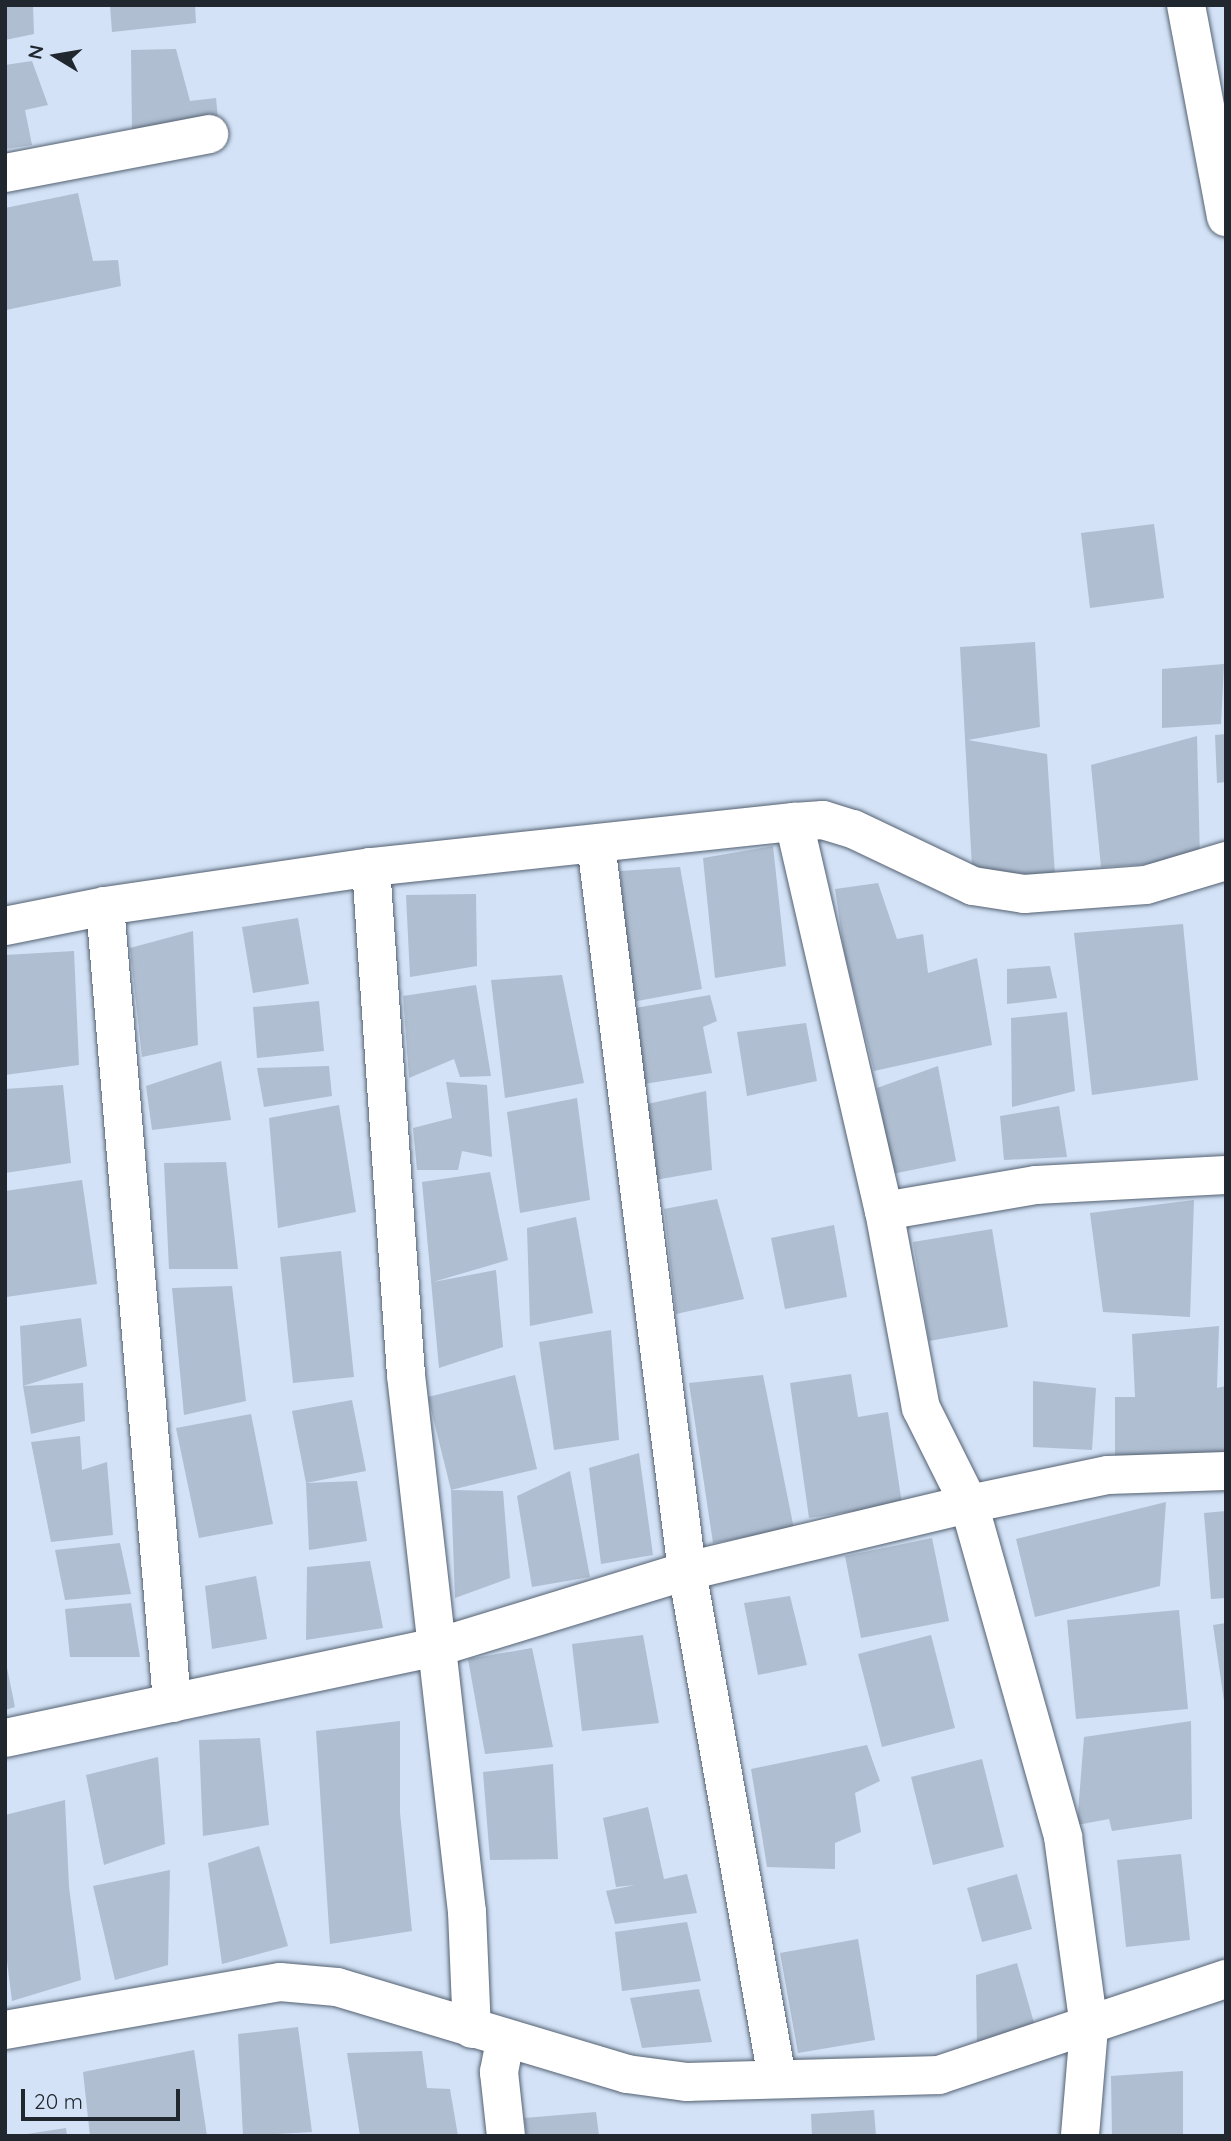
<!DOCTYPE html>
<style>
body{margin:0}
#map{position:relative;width:1231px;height:2141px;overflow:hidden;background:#d3e2f6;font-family:Quicksand,sans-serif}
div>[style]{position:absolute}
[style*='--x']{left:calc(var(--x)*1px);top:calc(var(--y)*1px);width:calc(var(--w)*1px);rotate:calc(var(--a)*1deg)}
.building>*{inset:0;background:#afbed1}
.roads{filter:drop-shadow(0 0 2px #546172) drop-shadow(0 0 2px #546172)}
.minor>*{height:38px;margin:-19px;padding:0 19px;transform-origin:19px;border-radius:19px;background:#fff}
span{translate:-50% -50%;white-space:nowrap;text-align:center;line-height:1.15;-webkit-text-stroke:5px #d3e2f6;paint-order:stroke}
.frame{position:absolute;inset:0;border:7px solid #21272e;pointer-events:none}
.north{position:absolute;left:21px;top:21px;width:70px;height:70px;-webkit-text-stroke:5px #d3e2f6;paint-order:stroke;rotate:281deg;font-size:19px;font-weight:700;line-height:28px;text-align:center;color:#21272e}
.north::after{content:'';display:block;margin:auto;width:24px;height:32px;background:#21272e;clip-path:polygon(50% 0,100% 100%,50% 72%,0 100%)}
.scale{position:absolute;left:21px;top:2089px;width:159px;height:32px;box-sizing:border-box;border:4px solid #21272e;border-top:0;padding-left:9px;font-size:21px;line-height:24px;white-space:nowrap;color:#21272e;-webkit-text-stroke:5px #d3e2f6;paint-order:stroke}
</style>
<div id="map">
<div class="building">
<i style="clip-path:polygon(5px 5px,33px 5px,34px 34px,5px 40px)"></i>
<i style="clip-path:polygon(110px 5px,195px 5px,196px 23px,112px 32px)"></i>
<i style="clip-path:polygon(176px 49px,190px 101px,216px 98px,219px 129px,132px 131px,131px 50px)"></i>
<i style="clip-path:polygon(32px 61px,48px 105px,25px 110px,32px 145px,5px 149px,5px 65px)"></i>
<i style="clip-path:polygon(78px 193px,93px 261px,118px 260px,121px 286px,6px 310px,5px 208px)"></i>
<i style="clip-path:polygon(1154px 524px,1164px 598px,1090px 608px,1081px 533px)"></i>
<i style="clip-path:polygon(1035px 642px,1040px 727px,968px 740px,1047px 754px,1055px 875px,973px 886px,960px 647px)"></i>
<i style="clip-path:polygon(1224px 664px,1221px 724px,1162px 728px,1162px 669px)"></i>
<i style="clip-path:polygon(1226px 734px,1226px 782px,1217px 783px,1215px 735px)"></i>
<i style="clip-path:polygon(1197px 736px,1200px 861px,1101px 867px,1091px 765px)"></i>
<i style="clip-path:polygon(773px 846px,786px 966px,715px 978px,703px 858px)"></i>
<i style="clip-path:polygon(680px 867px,702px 989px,632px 1002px,620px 871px)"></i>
<i style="clip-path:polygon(878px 883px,897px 939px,923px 934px,928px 973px,977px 958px,992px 1045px,874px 1071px,844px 951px,835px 889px)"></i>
<i style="clip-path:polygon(476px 894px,477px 966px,410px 977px,406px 895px)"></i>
<i style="clip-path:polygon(298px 918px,309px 984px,253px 993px,242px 927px)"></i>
<i style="clip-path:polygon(1183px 924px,1198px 1080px,1092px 1095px,1074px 933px)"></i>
<i style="clip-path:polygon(193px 931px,198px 1045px,142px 1057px,130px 948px)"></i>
<i style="clip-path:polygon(74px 951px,79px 1065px,5px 1075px,5px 955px)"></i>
<i style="clip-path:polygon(1050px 966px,1057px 998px,1007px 1004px,1007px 969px)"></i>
<i style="clip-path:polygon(562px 975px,584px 1083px,505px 1098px,491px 980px)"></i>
<i style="clip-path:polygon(476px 985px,491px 1076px,460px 1077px,454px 1059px,409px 1078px,403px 996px)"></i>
<i style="clip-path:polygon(710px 995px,717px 1021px,703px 1027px,712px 1073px,638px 1085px,635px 1008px)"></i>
<i style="clip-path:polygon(319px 1001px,324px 1051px,257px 1058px,253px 1007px)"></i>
<i style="clip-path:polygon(1067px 1012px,1075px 1091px,1012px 1107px,1011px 1018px)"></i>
<i style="clip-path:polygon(806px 1023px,817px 1081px,747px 1096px,737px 1032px)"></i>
<i style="clip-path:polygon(221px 1061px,231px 1120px,152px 1130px,146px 1086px)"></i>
<i style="clip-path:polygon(329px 1066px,332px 1096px,264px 1107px,257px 1068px)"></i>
<i style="clip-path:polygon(938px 1066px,956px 1161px,892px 1174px,877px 1088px)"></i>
<i style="clip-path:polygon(446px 1082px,487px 1085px,492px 1157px,462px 1151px,458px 1170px,417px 1170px,413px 1128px,452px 1118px)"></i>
<i style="clip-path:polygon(63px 1085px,71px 1163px,5px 1173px,5px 1089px)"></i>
<i style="clip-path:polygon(706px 1091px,712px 1170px,655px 1180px,643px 1105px)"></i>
<i style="clip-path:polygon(577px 1098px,590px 1200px,520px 1213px,507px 1112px)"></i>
<i style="clip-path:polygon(339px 1105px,356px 1212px,278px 1228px,269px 1118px)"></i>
<i style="clip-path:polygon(1059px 1106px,1067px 1157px,1004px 1160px,1000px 1116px)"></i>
<i style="clip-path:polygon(226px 1162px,238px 1269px,169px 1269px,164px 1163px)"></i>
<i style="clip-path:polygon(490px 1172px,508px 1260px,433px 1282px,496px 1270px,503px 1347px,439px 1368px,422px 1182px)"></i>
<i style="clip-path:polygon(82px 1180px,97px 1284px,6px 1297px,5px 1191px)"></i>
<i style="clip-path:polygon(717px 1199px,744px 1299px,676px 1314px,664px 1209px)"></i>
<i style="clip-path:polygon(1194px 1200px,1190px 1317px,1103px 1312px,1090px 1213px)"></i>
<i style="clip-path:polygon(576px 1217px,593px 1313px,530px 1326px,527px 1228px)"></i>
<i style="clip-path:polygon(834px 1225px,847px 1297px,785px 1309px,771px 1238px)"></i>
<i style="clip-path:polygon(992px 1229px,1008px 1327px,929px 1341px,913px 1242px)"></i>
<i style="clip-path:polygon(341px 1251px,354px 1377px,293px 1383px,280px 1257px)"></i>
<i style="clip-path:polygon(232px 1286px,246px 1401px,184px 1415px,172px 1288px)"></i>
<i style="clip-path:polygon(81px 1318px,87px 1366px,23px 1386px,20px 1326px)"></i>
<i style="clip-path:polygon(1219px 1326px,1217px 1388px,1226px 1386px,1226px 1457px,1115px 1459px,1115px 1397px,1135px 1397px,1132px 1334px)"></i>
<i style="clip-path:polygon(611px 1330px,619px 1440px,554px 1450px,539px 1342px)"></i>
<i style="clip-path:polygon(851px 1374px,858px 1417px,888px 1412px,902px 1504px,809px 1518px,790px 1383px)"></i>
<i style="clip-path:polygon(515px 1375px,537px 1469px,451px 1490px,428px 1397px)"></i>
<i style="clip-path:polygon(763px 1375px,794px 1529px,713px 1543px,689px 1383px)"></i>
<i style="clip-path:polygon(1033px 1381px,1096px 1388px,1092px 1450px,1033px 1447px)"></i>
<i style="clip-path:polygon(83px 1383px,85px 1421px,31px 1434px,23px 1386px)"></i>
<i style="clip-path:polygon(352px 1400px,366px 1471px,306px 1483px,357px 1481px,367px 1541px,309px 1550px,306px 1483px,292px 1411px)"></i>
<i style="clip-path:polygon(251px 1414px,273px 1524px,199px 1538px,176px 1428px)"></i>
<i style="clip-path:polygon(80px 1436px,82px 1470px,107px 1462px,113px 1535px,51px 1542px,31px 1442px)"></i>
<i style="clip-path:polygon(639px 1453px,653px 1555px,601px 1564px,589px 1468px)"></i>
<i style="clip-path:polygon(570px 1471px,590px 1577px,532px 1587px,517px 1496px)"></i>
<i style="clip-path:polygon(451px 1490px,503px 1491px,510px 1578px,455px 1598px)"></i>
<i style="clip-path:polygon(1166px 1502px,1160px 1586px,1035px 1617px,1016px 1539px)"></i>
<i style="clip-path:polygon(1226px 1511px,1226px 1598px,1211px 1599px,1204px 1513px)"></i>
<i style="clip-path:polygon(932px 1538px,949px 1621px,861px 1638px,845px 1556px)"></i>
<i style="clip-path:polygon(120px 1543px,131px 1594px,65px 1600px,55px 1550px)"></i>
<i style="clip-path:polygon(370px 1561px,383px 1628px,306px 1640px,307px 1567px)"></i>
<i style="clip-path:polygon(256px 1576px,267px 1639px,212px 1649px,205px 1586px)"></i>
<i style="clip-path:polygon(790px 1596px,807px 1665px,758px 1675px,744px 1603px)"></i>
<i style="clip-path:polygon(131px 1603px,140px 1657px,70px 1657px,65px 1609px)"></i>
<i style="clip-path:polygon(1179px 1610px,1188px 1709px,1076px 1719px,1067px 1620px)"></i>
<i style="clip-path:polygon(1226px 1623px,1226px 1701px,1224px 1701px,1213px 1625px)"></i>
<i style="clip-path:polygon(643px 1635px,659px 1723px,582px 1731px,572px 1644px)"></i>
<i style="clip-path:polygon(931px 1635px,955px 1728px,882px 1747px,858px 1654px)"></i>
<i style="clip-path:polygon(532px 1648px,553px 1747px,485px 1754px,468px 1659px)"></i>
<i style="clip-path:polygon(5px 1658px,15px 1707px,5px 1710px)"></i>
<i style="clip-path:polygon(400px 1721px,400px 1813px,412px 1931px,330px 1944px,316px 1731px)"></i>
<i style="clip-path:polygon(1191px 1721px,1192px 1819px,1112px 1831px,1109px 1819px,1077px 1825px,1084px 1737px)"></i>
<i style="clip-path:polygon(260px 1738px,269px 1825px,203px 1836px,199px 1740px)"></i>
<i style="clip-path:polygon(867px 1745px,880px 1781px,855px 1793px,861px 1832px,835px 1843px,835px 1869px,767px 1867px,751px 1769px)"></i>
<i style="clip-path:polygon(158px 1757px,165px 1844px,104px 1865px,86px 1775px)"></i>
<i style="clip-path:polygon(982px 1759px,1004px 1847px,933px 1865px,911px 1777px)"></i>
<i style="clip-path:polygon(553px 1764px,558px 1859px,490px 1860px,483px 1772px)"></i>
<i style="clip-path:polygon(65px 1800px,69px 1887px,81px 1980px,12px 2001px,5px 1945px,5px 1815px)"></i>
<i style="clip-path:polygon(648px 1807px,664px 1879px,687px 1874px,697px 1913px,615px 1924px,606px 1891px,635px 1885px,616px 1887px,603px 1818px)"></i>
<i style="clip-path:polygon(259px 1846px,288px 1946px,222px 1964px,208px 1863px)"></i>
<i style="clip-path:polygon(1181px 1854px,1190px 1940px,1126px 1947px,1117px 1860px)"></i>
<i style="clip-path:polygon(170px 1870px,168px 1965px,115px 1980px,93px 1886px)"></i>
<i style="clip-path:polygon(1017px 1874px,1032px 1929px,982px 1942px,967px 1888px)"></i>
<i style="clip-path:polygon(687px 1922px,701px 1981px,622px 1991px,615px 1932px)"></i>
<i style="clip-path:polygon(858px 1939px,875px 2040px,798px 2053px,780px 1953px)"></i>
<i style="clip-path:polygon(1017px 1963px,1036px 2030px,977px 2047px,976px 1975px)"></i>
<i style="clip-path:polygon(699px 1989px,712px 2042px,642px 2048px,630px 1998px)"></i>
<i style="clip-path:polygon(298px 2027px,312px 2132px,243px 2136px,238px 2034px)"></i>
<i style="clip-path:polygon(194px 2050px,207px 2136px,90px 2136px,83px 2072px)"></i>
<i style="clip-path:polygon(422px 2051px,427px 2088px,450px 2089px,458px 2136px,360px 2136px,347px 2053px)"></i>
<i style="clip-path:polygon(1183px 2071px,1183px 2136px,1112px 2136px,1111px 2076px)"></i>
<i style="clip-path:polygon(874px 2110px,876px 2136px,812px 2136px,811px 2114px)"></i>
<i style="clip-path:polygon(596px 2112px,599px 2136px,527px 2136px,524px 2118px)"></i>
<i style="clip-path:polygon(66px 2128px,67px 2136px,27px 2136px,27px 2134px)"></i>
</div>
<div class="roads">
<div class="minor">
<i style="--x:1186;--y:5;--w:216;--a:79.3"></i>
<i style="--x:5;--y:173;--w:208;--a:-10.8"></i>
<i style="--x:794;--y:822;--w:29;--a:-4"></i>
<i style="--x:823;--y:820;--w:31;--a:17"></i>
<i style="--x:853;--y:829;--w:133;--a:25.4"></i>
<i style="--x:973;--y:886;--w:52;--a:8.9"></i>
<i style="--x:1024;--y:894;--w:122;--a:-4.2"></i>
<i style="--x:1146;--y:885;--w:84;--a:-16.7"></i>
<i style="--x:596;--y:844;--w:733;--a:82.87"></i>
<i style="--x:687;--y:1571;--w:515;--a:79.93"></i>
<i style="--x:371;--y:867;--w:509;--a:86.06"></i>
<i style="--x:406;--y:1375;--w:540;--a:83.52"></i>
<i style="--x:467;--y:1912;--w:117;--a:87.6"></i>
<i style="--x:105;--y:906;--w:800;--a:85.19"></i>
<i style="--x:5;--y:926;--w:102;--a:-11.3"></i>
<i style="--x:105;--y:906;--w:269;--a:-8.3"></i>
<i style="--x:371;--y:867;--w:425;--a:-6.1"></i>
<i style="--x:794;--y:822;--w:399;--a:77"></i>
<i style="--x:884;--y:1211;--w:200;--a:79.4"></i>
<i style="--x:921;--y:1408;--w:107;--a:63.4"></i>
<i style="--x:969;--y:1504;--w:346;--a:74.2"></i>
<i style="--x:1063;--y:1837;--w:193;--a:82.2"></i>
<i style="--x:1089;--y:2028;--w:108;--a:94.8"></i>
<i style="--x:884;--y:1211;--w:154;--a:-9.7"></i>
<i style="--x:1036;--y:1185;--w:190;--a:-3"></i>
<i style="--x:5;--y:1738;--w:442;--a:-11.9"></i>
<i style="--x:438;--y:1647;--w:260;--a:-17"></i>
<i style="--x:687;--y:1571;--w:290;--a:-13.4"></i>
<i style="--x:969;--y:1504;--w:142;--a:-11.8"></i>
<i style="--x:1108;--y:1475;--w:118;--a:-1.9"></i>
<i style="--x:5;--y:2030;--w:279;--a:-9.9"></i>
<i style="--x:280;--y:1982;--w:57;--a:5"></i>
<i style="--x:337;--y:1987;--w:303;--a:16.7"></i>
<i style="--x:627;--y:2074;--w:61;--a:7.6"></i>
<i style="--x:687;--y:2082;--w:252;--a:-1.6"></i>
<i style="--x:939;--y:2075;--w:303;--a:-18.5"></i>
<i style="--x:505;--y:2041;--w:32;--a:101"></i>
<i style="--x:499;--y:2072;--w:64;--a:83.8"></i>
</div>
</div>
<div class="frame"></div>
<div class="north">N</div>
<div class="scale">20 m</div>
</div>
